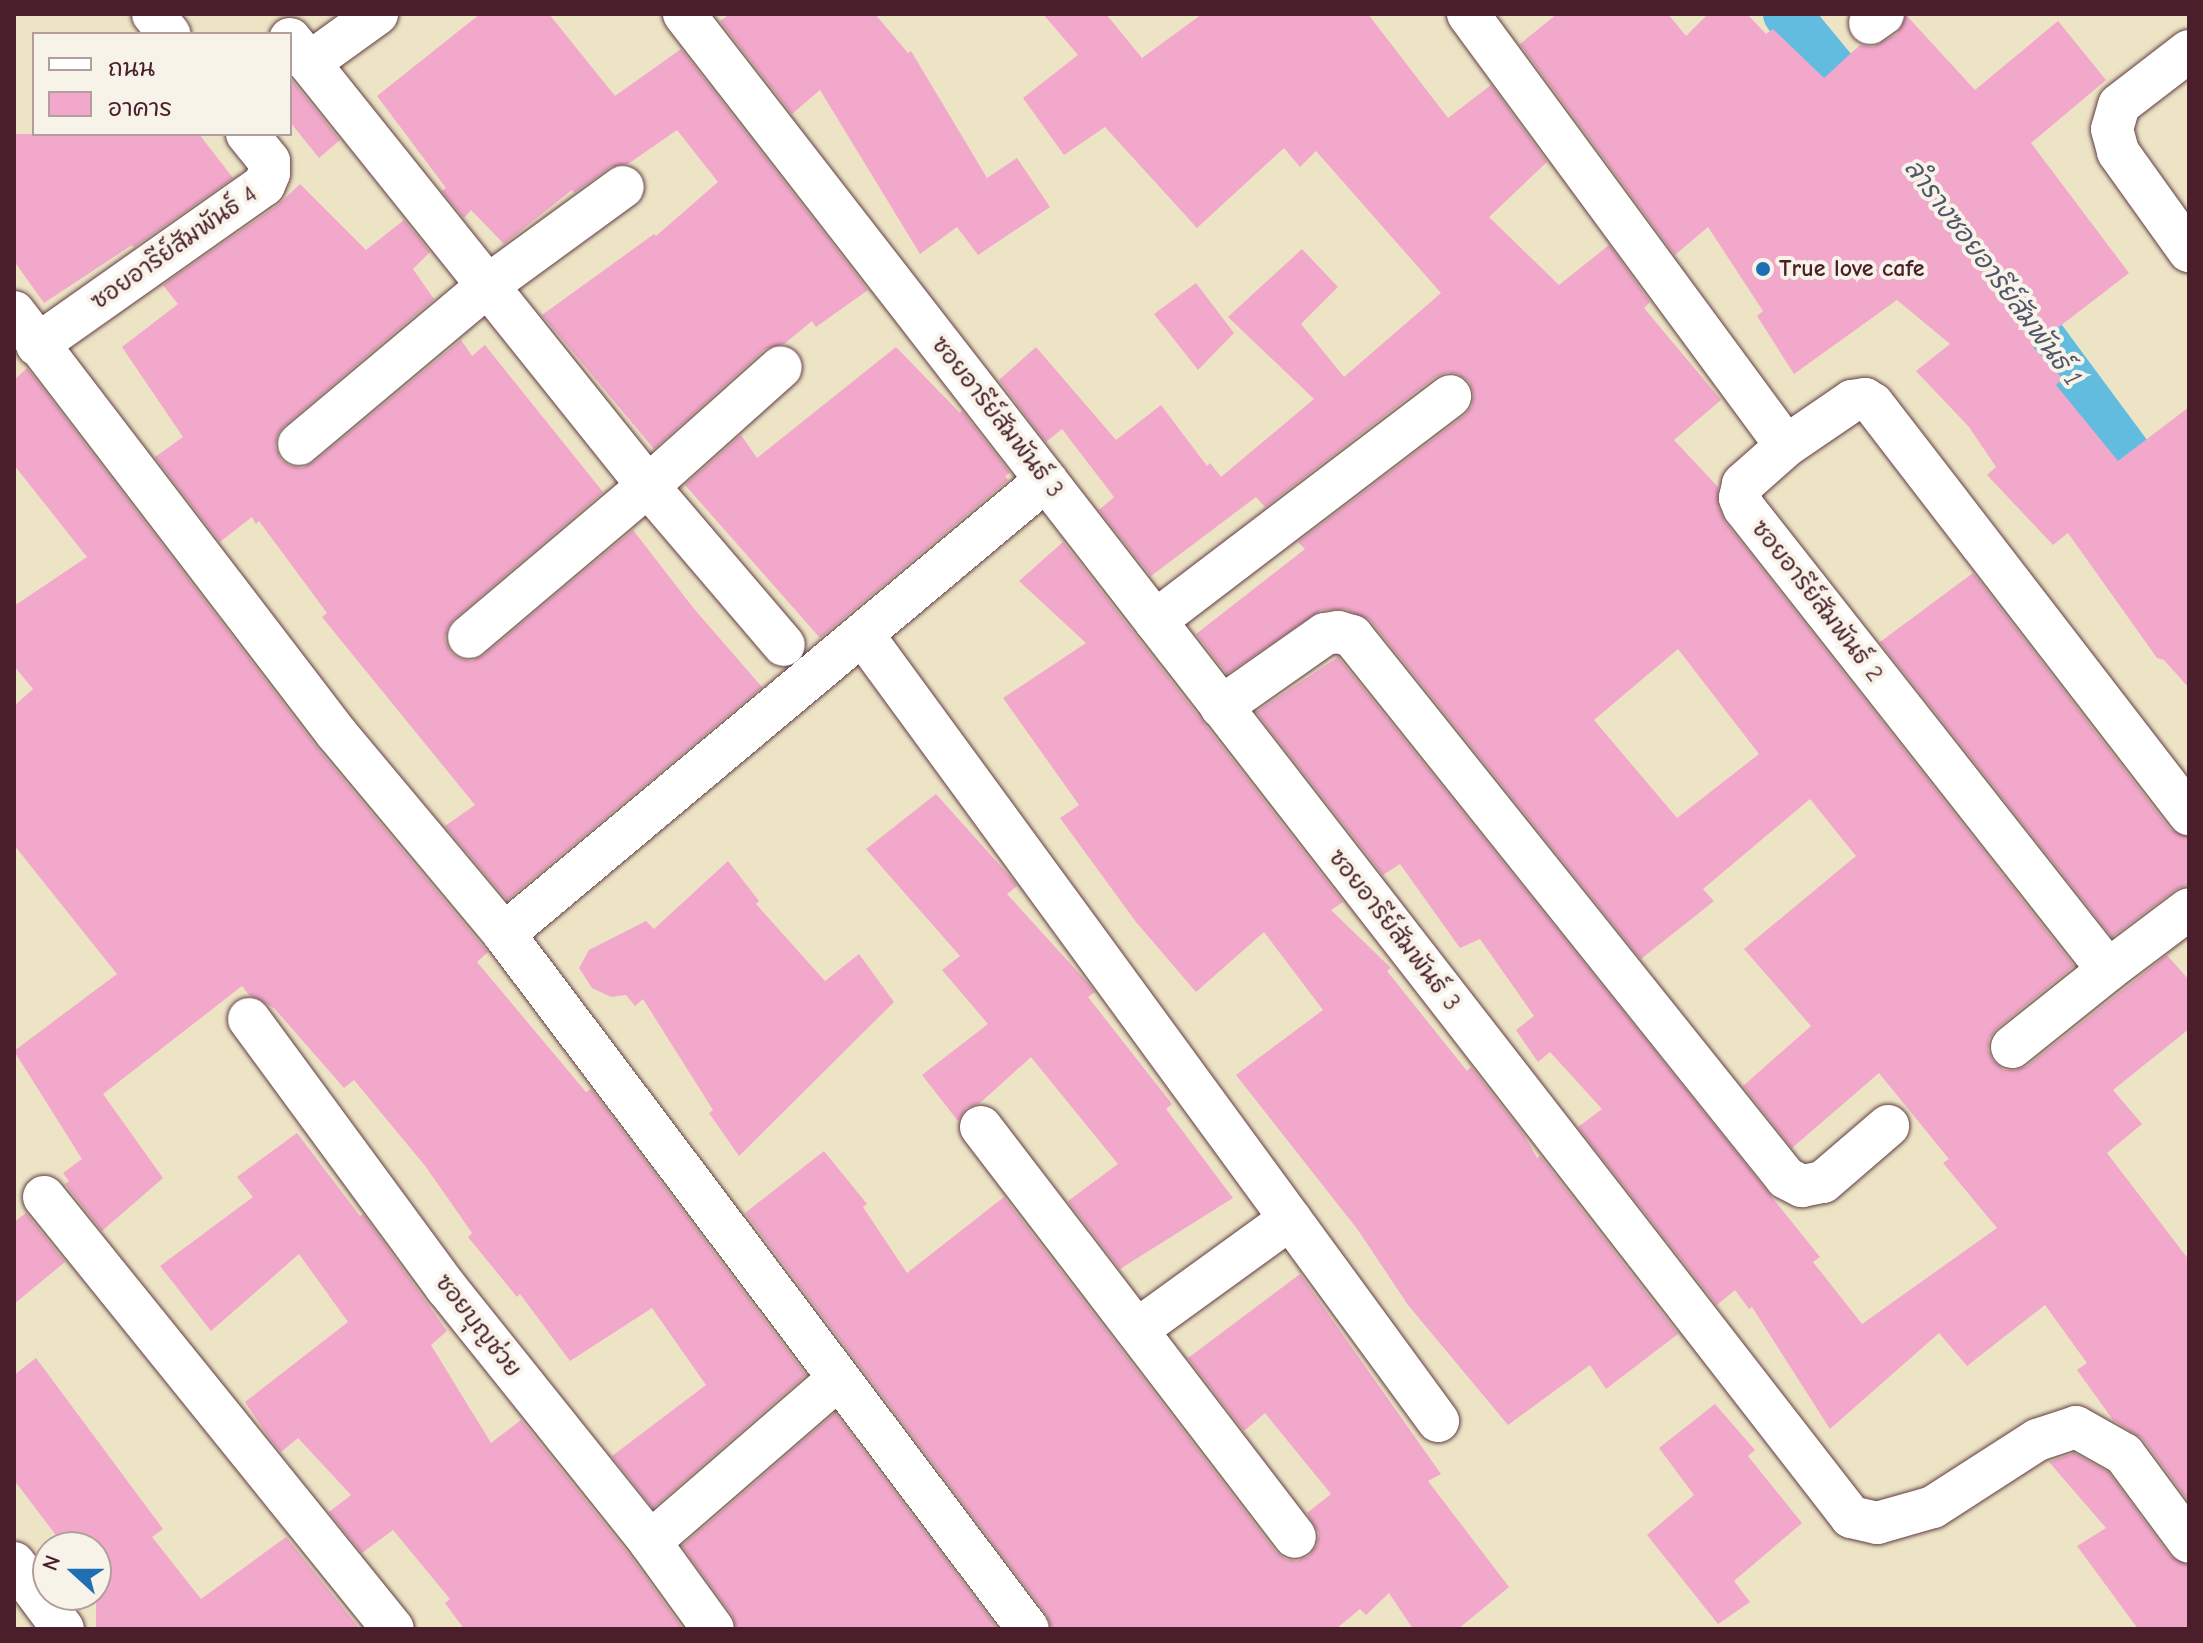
<!DOCTYPE html>
<meta charset="utf-8">
<style>
body{margin:0}
#map{position:relative;width:2203px;height:1643px;overflow:hidden;background:#ede4c6;font-family:"Comic Neue","Playpen Sans Thai",sans-serif}
div>[style]{position:absolute}
[style*='--x']{left:calc(var(--x)*1px);top:calc(var(--y)*1px);width:calc(var(--w)*1px);rotate:calc(var(--a)*1deg)}
.canal>*{height:48px;margin:-24px;padding:0 24px;transform-origin:24px;border-radius:24px;background:#62bcdf}
.building>*{inset:0;background:#f2a8cb}
.roads{filter:drop-shadow(0 0 2px #623d42) drop-shadow(0 0 2px #623d42)}
.street>*{height:42px;margin:-21px;padding:0 21px;transform-origin:21px;border-radius:21px;background:#fff}
.dots>*{width:22px;height:22px;translate:-50% -50%;box-sizing:border-box;border:4px solid #f7f3e8;border-radius:50%}
span{translate:-50% -50%;white-space:nowrap;text-align:center;line-height:1.15;-webkit-text-stroke:8px #f7f3e8;paint-order:stroke}
.street-label{font-size:24px;color:#4a1f2b}
.poi-label{font-size:24px;color:#4a1f2b;font-weight:700}
.left{translate:0 -50%;text-align:left}
.water-label{font-size:26px;color:#52566a;font-style:italic}
.frame{position:absolute;inset:0;border:16px solid #4a1f2b;pointer-events:none}
.legend{position:absolute;left:32px;top:32px;width:260px;height:104px;box-sizing:border-box;background:#f7f3e8;border:2px solid #b29e9c;margin:0;padding:10px 14px;list-style:none;font-size:24px;color:#4a1f2b}
.legend li{display:flex;align-items:center;gap:16px;height:40px}
.legend b{width:40px;border:2px solid #b29e9c}
.north{position:absolute;left:32px;top:1531px;width:80px;height:80px;box-sizing:border-box;background:#f7f3e8;border:2px solid #b29e9c;border-radius:50%;rotate:291deg;font-size:22px;font-weight:700;line-height:32px;text-align:center;color:#4a1f2b}
.north::after{content:'';display:block;margin:auto;width:28px;height:36px;background:#1f6fb2;clip-path:polygon(50% 0,100% 100%,50% 72%,0 100%)}
</style>
<div id="map">
<div class="canal">
<i style="--x:1787;--y:14;--w:140;--a:50.5"></i>
<i style="--x:2004;--y:287;--w:311;--a:53.5"></i>
</div>
<div class="building">
<i style="clip-path:polygon(480px 14px,549px 14px,615px 96px,681px 49px,868px 290px,816px 327px,812px 321px,784px 344px,765px 349px,654px 449px,542px 315px,654px 234px,656px 236px,718px 182px,677px 130px,628px 164px,610px 167px,574px 193px,572px 190px,504px 244px,471px 210px,464px 218px,442px 191px,446px 188px,377px 96px)"></i>
<i style="clip-path:polygon(730px 14px,875px 14px,908px 53px,911px 51px,987px 178px,1017px 158px,1050px 207px,978px 255px,957px 227px,920px 254px,820px 90px,792px 114px,720px 21px)"></i>
<i style="clip-path:polygon(evenodd,1043px 14px,1106px 14px,1142px 58px,1202px 14px,1368px 14px,1448px 118px,1491px 85px,1547px 162px,1489px 217px,1559px 285px,1609px 245px,1650px 302px,1644px 308px,1721px 400px,1674px 440px,1718px 487px,1718px 506px,1725px 522px,2074px 966px,1996px 1029px,1989px 1039px,1988px 1050px,1993px 1061px,2004px 1070px,2016px 1070px,2027px 1066px,2167px 955px,2189px 980px,2189px 1029px,2113px 1090px,2142px 1124px,2107px 1153px,2189px 1260px,2189px 1502px,2143px 1439px,2113px 1420px,2077px 1370px,2087px 1363px,2045px 1305px,1967px 1366px,1939px 1333px,1830px 1429px,1752px 1307px,1749px 1309px,1735px 1290px,1717px 1305px,1578px 1127px,1602px 1109px,1550px 1052px,1538px 1062px,1516px 1030px,1534px 1016px,1480px 939px,1460px 948px,1400px 864px,1383px 875px,1256px 712px,1338px 657px,1820px 1257px,1813px 1262px,1862px 1324px,1997px 1228px,1943px 1163px,1949px 1159px,1879px 1073px,1792px 1148px,1743px 1086px,1811px 1026px,1744px 949px,1856px 856px,1810px 799px,1703px 889px,1714px 901px,1641px 959px,1370px 620px,1345px 609px,1321px 610px,1227px 674px,1196px 634px,1305px 549px,1298px 542px,1465px 415px,1472px 406px,1474px 394px,1469px 381px,1458px 374px,1448px 372px,1435px 377px,1265px 507px,1256px 497px,1151px 576px,1099px 510px,1114px 497px,1062px 429px,1046px 442px,999px 380px,1036px 347px,1116px 440px,1161px 405px,1207px 466px,1210px 463px,1221px 477px,1314px 399px,1228px 317px,1302px 249px,1338px 287px,1301px 324px,1344px 377px,1441px 293px,1316px 151px,1300px 167px,1284px 148px,1197px 228px,1105px 127px,1064px 155px,1023px 98px,1078px 55px,1043px 14px,1678px 649px,1759px 754px,1677px 818px,1594px 720px,1678px 649px)"></i>
<i style="clip-path:polygon(1557px 14px,1668px 14px,1686px 36px,1708px 14px,1747px 14px,1766px 34px,1773px 29px,1824px 78px,1860px 45px,1873px 47px,1897px 34px,1906px 15px,1975px 90px,2058px 21px,2106px 80px,2031px 143px,2129px 273px,2033px 347px,2063px 379px,2056px 385px,2118px 461px,2189px 407px,2189px 688px,2164px 660px,2157px 658px,2068px 533px,2053px 545px,1987px 475px,1996px 467px,1969px 427px,1916px 371px,1950px 344px,1897px 300px,1794px 374px,1757px 316px,1763px 311px,1708px 227px,1675px 255px,1520px 44px)"></i>
<i style="clip-path:polygon(290px 78px,340px 140px,319px 158px,290px 122px)"></i>
<i style="clip-path:polygon(14px 134px,199px 134px,233px 178px,134px 247px,132px 245px,44px 303px,14px 261px)"></i>
<i style="clip-path:polygon(300px 184px,366px 250px,404px 220px,430px 252px,413px 269px,434px 299px,284px 426px,277px 435px,275px 447px,281px 460px,290px 466px,302px 468px,314px 462px,461px 340px,472px 356px,485px 345px,603px 492px,454px 619px,447px 628px,445px 640px,451px 653px,460px 659px,472px 661px,484px 655px,633px 530px,695px 610px,762px 687px,507px 900px,445px 826px,475px 805px,322px 617px,327px 613px,259px 521px,256px 524px,252px 517px,220px 542px,155px 457px,183px 437px,122px 347px,178px 304px,163px 285px,278px 205px)"></i>
<i style="clip-path:polygon(1196px 283px,1234px 333px,1198px 370px,1154px 314px)"></i>
<i style="clip-path:polygon(896px 347px,960px 413px,962px 411px,1010px 473px,1005px 476px,1008px 480px,820px 638px,685px 485px,741px 435px,757px 458px)"></i>
<i style="clip-path:polygon(27px 368px,318px 749px,485px 949px,488px 952px,477px 962px,586px 1092px,591px 1089px,806px 1375px,653px 1508px,612px 1456px,706px 1385px,652px 1308px,570px 1361px,520px 1294px,517px 1297px,468px 1237px,472px 1233px,426px 1167px,354px 1080px,344px 1088px,274px 1008px,249px 995px,242px 986px,103px 1094px,163px 1178px,102px 1231px,65px 1184px,69px 1181px,63px 1173px,82px 1159px,14px 1051px,117px 974px,14px 845px,14px 706px,33px 689px,14px 666px,14px 606px,87px 557px,14px 465px,14px 380px)"></i>
<i style="clip-path:polygon(1063px 542px,1343px 902px,1331px 910px,1391px 968px,1387px 971px,1467px 1071px,1471px 1067px,1524px 1135px,1537px 1158px,1540px 1156px,1678px 1334px,1606px 1389px,1590px 1365px,1508px 1425px,1408px 1305px,1358px 1230px,1236px 1075px,1323px 1010px,1264px 932px,1196px 992px,1136px 922px,1060px 818px,1079px 805px,1003px 698px,1086px 643px,1019px 581px)"></i>
<i style="clip-path:polygon(1973px 573px,2170px 829px,2189px 837px,2189px 884px,2175px 890px,2112px 937px,1880px 642px)"></i>
<i style="clip-path:polygon(936px 794px,1013px 880px,1017px 886px,1007px 894px,1087px 982px,1095px 992px,1088px 997px,1172px 1104px,1166px 1109px,1233px 1198px,1120px 1269px,1068px 1201px,1118px 1164px,1031px 1057px,980px 1103px,966px 1108px,958px 1121px,922px 1075px,988px 1024px,942px 970px,960px 956px,866px 849px)"></i>
<i style="clip-path:polygon(728px 861px,759px 901px,756px 904px,825px 981px,859px 954px,894px 1002px,739px 1156px,709px 1113px,713px 1110px,643px 999px,635px 1006px,626px 995px,611px 997px,592px 988px,579px 968px,589px 950px,646px 921px,654px 929px)"></i>
<i style="clip-path:polygon(297px 1133px,360px 1216px,363px 1214px,447px 1331px,431px 1345px,491px 1443px,521px 1420px,631px 1557px,683px 1629px,464px 1629px,445px 1603px,450px 1599px,393px 1530px,362px 1553px,329px 1512px,351px 1495px,298px 1438px,281px 1452px,270px 1439px,245px 1402px,348px 1322px,299px 1254px,211px 1331px,160px 1266px,253px 1197px,237px 1177px)"></i>
<i style="clip-path:polygon(824px 1151px,867px 1204px,863px 1207px,907px 1273px,1004px 1197px,1276px 1552px,1285px 1559px,1297px 1561px,1309px 1556px,1317px 1545px,1319px 1533px,1307px 1513px,1331px 1494px,1265px 1413px,1244px 1431px,1188px 1358px,1300px 1274px,1441px 1474px,1428px 1481px,1509px 1587px,1458px 1629px,1413px 1629px,1389px 1593px,1366px 1615px,1360px 1609px,1336px 1629px,1052px 1629px,1047px 1615px,745px 1213px)"></i>
<i style="clip-path:polygon(26px 1213px,65px 1262px,14px 1304px,14px 1222px)"></i>
<i style="clip-path:polygon(36px 1358px,163px 1529px,152px 1537px,201px 1599px,286px 1537px,360px 1629px,96px 1629px,96px 1547px,65px 1547px,14px 1480px,14px 1375px)"></i>
<i style="clip-path:polygon(1715px 1404px,1755px 1450px,1748px 1456px,1802px 1523px,1734px 1581px,1750px 1602px,1718px 1624px,1647px 1535px,1694px 1495px,1659px 1448px)"></i>
<i style="clip-path:polygon(835px 1413px,998px 1629px,737px 1629px,732px 1615px,682px 1546px)"></i>
<i style="clip-path:polygon(2074px 1453px,2108px 1472px,2170px 1556px,2189px 1566px,2189px 1629px,2138px 1629px,2077px 1546px,2106px 1528px,2049px 1462px)"></i>
</div>
<div class="roads">
<div class="street">
<i style="--x:153;--y:14;--w:26;--a:51"></i>
<i style="--x:684;--y:14;--w:1903;--a:52.17"></i>
<i style="--x:1851;--y:1517;--w:27;--a:13"></i>
<i style="--x:1877;--y:1523;--w:58;--a:-15.9"></i>
<i style="--x:1933;--y:1507;--w:124;--a:-32.8"></i>
<i style="--x:2037;--y:1440;--w:41;--a:-18.4"></i>
<i style="--x:2076;--y:1427;--w:55;--a:29.4"></i>
<i style="--x:2124;--y:1454;--w:109;--a:53.5"></i>
<i style="--x:1468;--y:14;--w:536;--a:53.64"></i>
<i style="--x:1870;--y:23;--w:16;--a:-35"></i>
<i style="--x:290;--y:39;--w:573;--a:51.31"></i>
<i style="--x:648;--y:486;--w:209;--a:49.5"></i>
<i style="--x:2189;--y:51;--w:88;--a:142.4"></i>
<i style="--x:2119;--y:105;--w:25;--a:106"></i>
<i style="--x:2112;--y:129;--w:24;--a:75"></i>
<i style="--x:2118;--y:152;--w:122;--a:54.4"></i>
<i style="--x:309;--y:63;--w:84;--a:-35.8"></i>
<i style="--x:14;--y:312;--w:531;--a:52.57"></i>
<i style="--x:337;--y:734;--w:261;--a:50.1"></i>
<i style="--x:504;--y:934;--w:870;--a:52.99"></i>
<i style="--x:37;--y:345;--w:278;--a:-35.2"></i>
<i style="--x:264;--y:185;--w:13;--a:-67"></i>
<i style="--x:269;--y:173;--w:12;--a:-90"></i>
<i style="--x:269;--y:161;--w:35;--a:-129"></i>
<i style="--x:299;--y:444;--w:246;--a:-40"></i>
<i style="--x:487;--y:286;--w:168;--a:-36.1"></i>
<i style="--x:1155;--y:621;--w:371;--a:-37.3"></i>
<i style="--x:863;--y:635;--w:974;--a:53.81"></i>
<i style="--x:469;--y:637;--w:234;--a:-40.2"></i>
<i style="--x:648;--y:486;--w:178;--a:-41.8"></i>
<i style="--x:1221;--y:707;--w:127;--a:-35.1"></i>
<i style="--x:1325;--y:634;--w:13;--a:-9"></i>
<i style="--x:1338;--y:632;--w:15;--a:16"></i>
<i style="--x:1352;--y:636;--w:694;--a:51.31"></i>
<i style="--x:1786;--y:1178;--w:18;--a:27"></i>
<i style="--x:1802;--y:1186;--w:21;--a:-11"></i>
<i style="--x:1823;--y:1182;--w:86;--a:-40.7"></i>
<i style="--x:504;--y:934;--w:707;--a:-39.95"></i>
<i style="--x:2108;--y:970;--w:101;--a:-37"></i>
<i style="--x:249;--y:1019;--w:333;--a:53.7"></i>
<i style="--x:446;--y:1287;--w:327;--a:51.3"></i>
<i style="--x:650;--y:1542;--w:107;--a:54.1"></i>
<i style="--x:2012;--y:1047;--w:123;--a:-38.7"></i>
<i style="--x:2108;--y:970;--w:588;--a:-128.23"></i>
<i style="--x:1744;--y:508;--w:11;--a:-112"></i>
<i style="--x:1740;--y:498;--w:14;--a:-78"></i>
<i style="--x:1743;--y:484;--w:57;--a:-41.5"></i>
<i style="--x:1786;--y:446;--w:80;--a:-34.3"></i>
<i style="--x:1852;--y:401;--w:13;--a:-9"></i>
<i style="--x:1865;--y:399;--w:9;--a:32"></i>
<i style="--x:1873;--y:404;--w:518;--a:52.38"></i>
<i style="--x:981;--y:1127;--w:516;--a:52.55"></i>
<i style="--x:44;--y:1197;--w:555;--a:51.07"></i>
<i style="--x:1138;--y:1329;--w:188;--a:-35.9"></i>
<i style="--x:650;--y:1542;--w:249;--a:-40.9"></i>
<i style="--x:14;--y:1563;--w:82;--a:53.4"></i>
</div>
</div>
<div class="dots">
<i style="left:1763px;top:269px;background:#1f6fb2"></i>
</div>
<div class="street-label">
<span style="left:174px;top:248px;rotate:-35deg">ซอยอารีย์สัมพันธ์ 4</span>
<span style="left:997px;top:417px;rotate:52deg">ซอยอารีย์สัมพันธ์ 3</span>
<span style="left:1817px;top:601px;rotate:52deg">ซอยอารีย์สัมพันธ์ 2</span>
<span style="left:1394px;top:930px;rotate:52deg">ซอยอารีย์สัมพันธ์ 3</span>
<span style="left:478px;top:1326px;rotate:52deg">ซอยบุญช่วย</span>
</div>
<div class="poi-label">
<span class="left" style="left:1779px;top:269px">True love cafe</span>
</div>
<div class="water-label">
<span style="left:1992px;top:273px;rotate:53deg">ลำรางซอยอารีย์สัมพันธ์ 1</span>
</div>
<div class="frame"></div>
<ul class="legend">
<li><b style="height:10px;background:#fff"></b>ถนน</li>
<li><b style="height:22px;background:#f2a8cb"></b>อาคาร</li>
</ul>
<div class="north">N</div>
</div>
